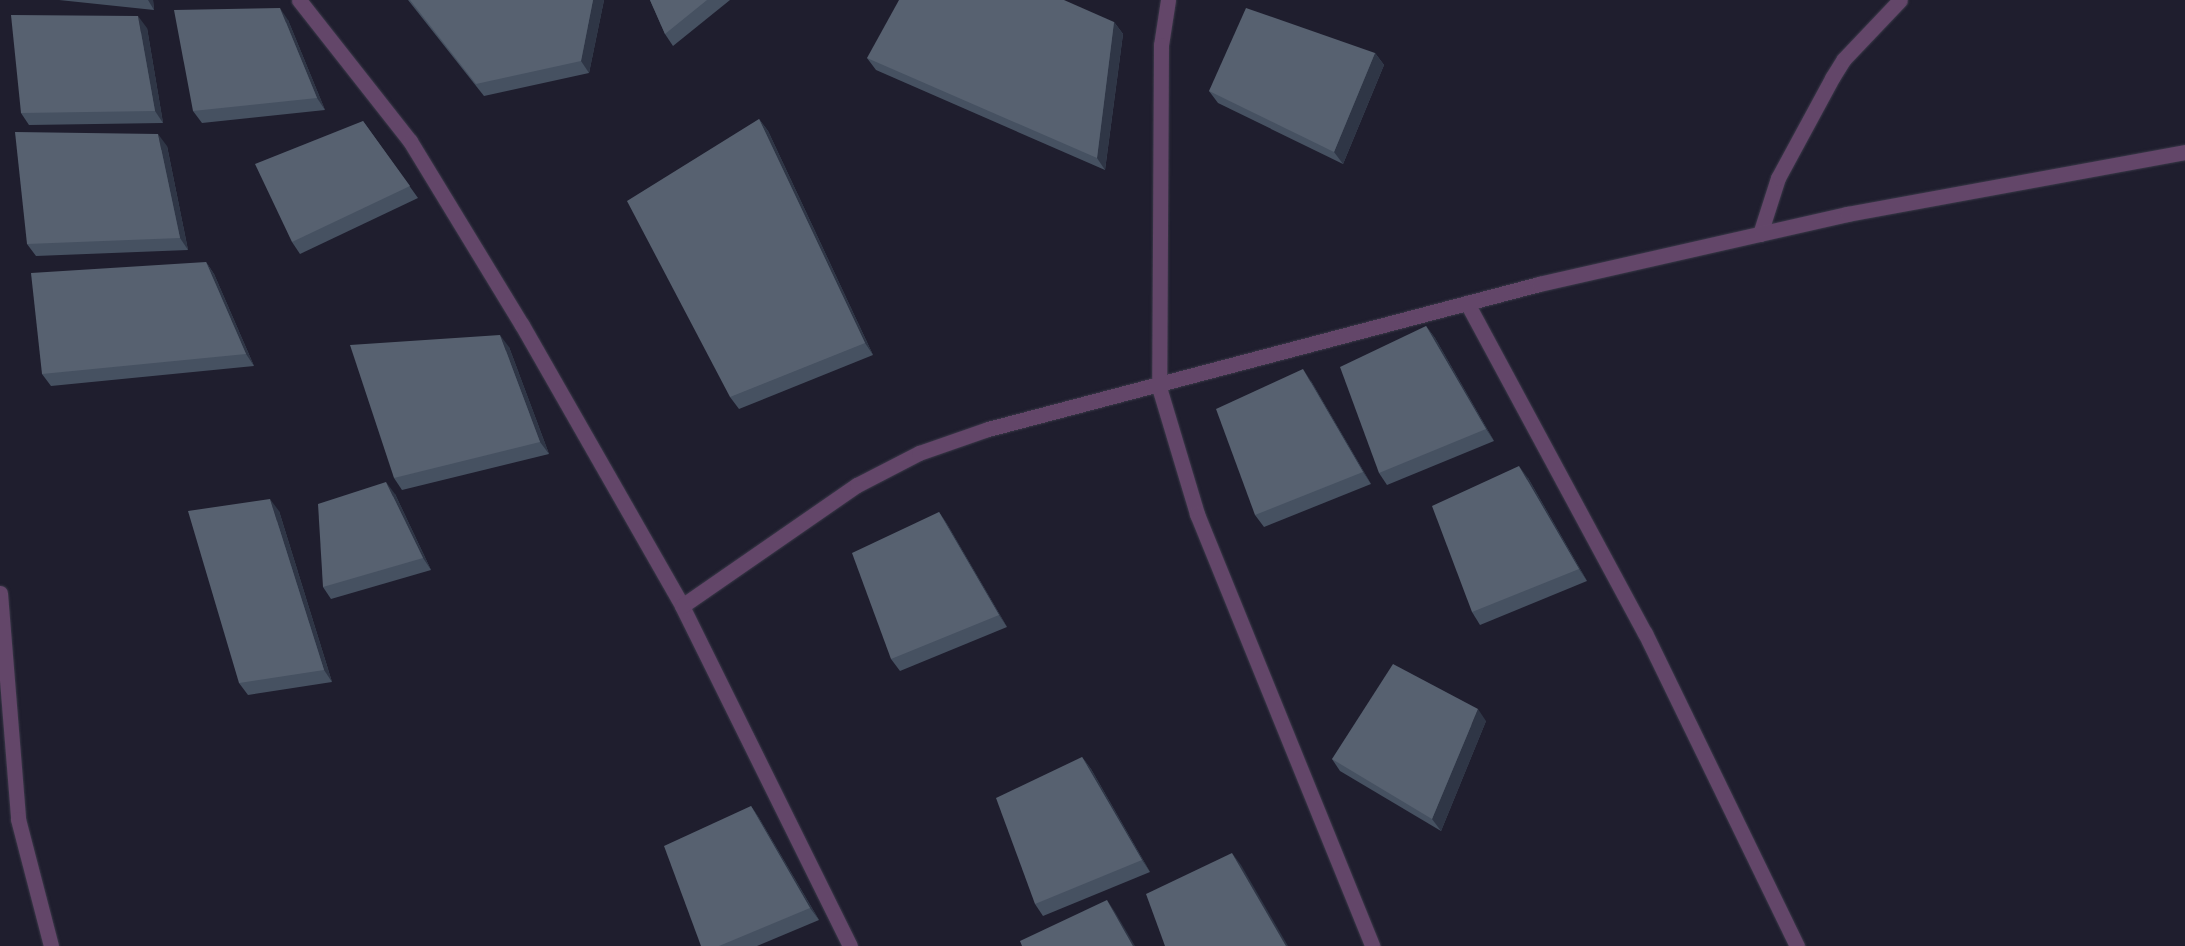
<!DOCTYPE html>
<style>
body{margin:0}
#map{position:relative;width:2185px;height:946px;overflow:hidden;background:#1f1e2e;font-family:Arial,sans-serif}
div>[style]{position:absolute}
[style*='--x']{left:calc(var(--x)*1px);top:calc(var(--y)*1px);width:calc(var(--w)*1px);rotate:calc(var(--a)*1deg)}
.roads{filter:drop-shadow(0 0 1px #3a3949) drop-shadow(0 0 1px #3a3949)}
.minor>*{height:15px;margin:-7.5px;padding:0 7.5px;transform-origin:7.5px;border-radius:7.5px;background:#634669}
.wall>*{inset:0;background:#465161}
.shaded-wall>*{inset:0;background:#2f3646}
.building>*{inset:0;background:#576170}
span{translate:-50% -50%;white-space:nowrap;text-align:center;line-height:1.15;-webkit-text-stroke:4.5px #1f1e2e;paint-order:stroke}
</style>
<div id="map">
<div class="roads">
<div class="minor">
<i style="--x:299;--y:0;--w:179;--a:51.8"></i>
<i style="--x:410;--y:141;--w:215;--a:58.7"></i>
<i style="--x:522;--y:325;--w:323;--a:60.3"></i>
<i style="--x:682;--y:606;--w:379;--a:63.7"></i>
<i style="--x:1168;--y:0;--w:46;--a:98.8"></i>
<i style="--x:1161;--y:45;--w:342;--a:90.3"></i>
<i style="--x:1159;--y:387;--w:133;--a:73.3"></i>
<i style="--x:1197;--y:514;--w:466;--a:67.9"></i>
<i style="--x:1760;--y:234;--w:59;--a:-72.2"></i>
<i style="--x:1778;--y:178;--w:114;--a:-61.6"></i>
<i style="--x:1832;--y:78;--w:22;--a:-58"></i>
<i style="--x:1844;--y:59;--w:81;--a:-46.5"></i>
<i style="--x:1467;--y:303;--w:375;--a:61.7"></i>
<i style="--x:1645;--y:633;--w:348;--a:64.1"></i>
<i style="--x:0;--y:593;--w:227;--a:85.4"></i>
<i style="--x:18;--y:819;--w:131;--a:75.4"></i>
<i style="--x:682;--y:606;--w:213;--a:-34.7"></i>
<i style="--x:857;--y:485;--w:70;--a:-27.3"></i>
<i style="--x:919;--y:453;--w:73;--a:-19.2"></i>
<i style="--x:988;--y:429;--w:570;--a:-14.74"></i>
<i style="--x:1539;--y:284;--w:316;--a:-12.8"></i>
<i style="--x:1847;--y:214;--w:344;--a:-10.4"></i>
</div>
</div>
<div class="wall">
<i style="clip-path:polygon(59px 0,153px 0,154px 10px)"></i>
<i style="clip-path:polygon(408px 0,604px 0,589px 73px,484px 96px)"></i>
<i style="clip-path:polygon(650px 0,730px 0,673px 46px,665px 34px)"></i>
<i style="clip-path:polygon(288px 20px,325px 110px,202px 123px,193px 111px)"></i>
<i style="clip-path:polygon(1114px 22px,1123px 34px,1105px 170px,876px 70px,867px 58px)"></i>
<i style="clip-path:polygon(147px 28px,163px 123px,29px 125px,21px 113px)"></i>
<i style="clip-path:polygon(1375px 53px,1384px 65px,1343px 164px,1218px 103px,1209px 91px)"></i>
<i style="clip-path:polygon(759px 119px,768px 131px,873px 355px,739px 409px,730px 397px)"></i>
<i style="clip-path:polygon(363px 121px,418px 198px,300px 254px,292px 242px)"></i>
<i style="clip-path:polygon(167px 146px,188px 250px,36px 256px,27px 244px)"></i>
<i style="clip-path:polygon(206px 262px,214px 274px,254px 366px,51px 386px,42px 374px)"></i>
<i style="clip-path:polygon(1426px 326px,1435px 338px,1494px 441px,1387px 485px,1379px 473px)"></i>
<i style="clip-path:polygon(509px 347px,549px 454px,402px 490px,394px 478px)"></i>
<i style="clip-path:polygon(1311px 381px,1371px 484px,1264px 527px,1255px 515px)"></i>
<i style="clip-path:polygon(1528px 478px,1587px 581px,1480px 625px,1472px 612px)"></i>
<i style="clip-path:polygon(395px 494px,431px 570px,331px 599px,323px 587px)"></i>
<i style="clip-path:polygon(279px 511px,332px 682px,248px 695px,239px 683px)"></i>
<i style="clip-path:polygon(939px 512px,947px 524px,1007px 627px,900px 671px,891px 659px)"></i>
<i style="clip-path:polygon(1486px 721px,1441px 831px,1340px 771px,1332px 759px)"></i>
<i style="clip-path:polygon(1082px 757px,1091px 769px,1150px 872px,1043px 916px,1035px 904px)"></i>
<i style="clip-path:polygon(751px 806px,759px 818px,819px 920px,757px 946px,701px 946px)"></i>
</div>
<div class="shaded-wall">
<i style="clip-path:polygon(148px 0,153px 0,154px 10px)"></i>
<i style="clip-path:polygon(593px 0,604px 0,589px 73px,581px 61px)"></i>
<i style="clip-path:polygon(280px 8px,288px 20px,325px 110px,317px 98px)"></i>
<i style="clip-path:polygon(138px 16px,147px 28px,163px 123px,155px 111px)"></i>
<i style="clip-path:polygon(1114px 22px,1123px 34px,1105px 170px,1097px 158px)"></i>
<i style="clip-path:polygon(1375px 53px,1384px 65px,1343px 164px,1334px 152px)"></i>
<i style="clip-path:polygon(759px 119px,768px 131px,873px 355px,865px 343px)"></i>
<i style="clip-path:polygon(158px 134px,167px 146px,188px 250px,180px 238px)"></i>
<i style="clip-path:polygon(206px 262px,214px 274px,254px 366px,246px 354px)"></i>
<i style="clip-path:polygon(1426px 326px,1435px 338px,1494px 441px,1486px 429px)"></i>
<i style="clip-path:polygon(500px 335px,509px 347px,549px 454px,540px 442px)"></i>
<i style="clip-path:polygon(1303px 369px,1311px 381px,1371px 484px,1363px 472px)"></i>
<i style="clip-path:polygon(1519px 466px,1528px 478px,1587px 581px,1579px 569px)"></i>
<i style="clip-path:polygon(386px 482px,395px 494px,431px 570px,423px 558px)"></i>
<i style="clip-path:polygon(270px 499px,279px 511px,332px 682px,324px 670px)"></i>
<i style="clip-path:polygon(939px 512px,947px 524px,1007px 627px,999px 615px)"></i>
<i style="clip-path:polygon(1478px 709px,1486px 721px,1441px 831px,1432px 819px)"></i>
<i style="clip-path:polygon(1082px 757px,1091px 769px,1150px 872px,1142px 860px)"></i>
<i style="clip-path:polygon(751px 806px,759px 818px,819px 920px,810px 908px)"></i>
<i style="clip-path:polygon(1232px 853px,1241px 865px,1288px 946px,1286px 946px)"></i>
<i style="clip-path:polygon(1107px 900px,1115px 912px,1135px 946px,1133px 946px)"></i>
</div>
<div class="building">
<i style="clip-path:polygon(410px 0,593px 0,581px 61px,476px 84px)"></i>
<i style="clip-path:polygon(650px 0,707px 0,665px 34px)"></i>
<i style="clip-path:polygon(899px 0,1064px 0,1114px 22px,1097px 158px,867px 58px)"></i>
<i style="clip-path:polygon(280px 8px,317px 98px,193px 111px,174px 10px)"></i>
<i style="clip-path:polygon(1246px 8px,1375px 53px,1334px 152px,1209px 91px)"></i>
<i style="clip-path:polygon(11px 15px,138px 16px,155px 111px,21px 113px)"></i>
<i style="clip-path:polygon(759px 119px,865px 343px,730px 397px,627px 201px)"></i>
<i style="clip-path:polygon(363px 121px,410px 186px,292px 242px,255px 164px)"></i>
<i style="clip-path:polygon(15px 132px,158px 134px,180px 238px,27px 244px)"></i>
<i style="clip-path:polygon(206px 262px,246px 354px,42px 374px,31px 273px)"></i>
<i style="clip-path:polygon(1426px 326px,1486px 429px,1379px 473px,1340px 367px)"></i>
<i style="clip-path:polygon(500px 335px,540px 442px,394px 478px,350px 345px)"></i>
<i style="clip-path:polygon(1303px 369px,1363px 472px,1255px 515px,1216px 409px)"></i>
<i style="clip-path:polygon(1519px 466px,1579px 569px,1472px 612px,1432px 506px)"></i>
<i style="clip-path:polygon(386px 482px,423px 558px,323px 587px,318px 504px)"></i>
<i style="clip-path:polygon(270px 499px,324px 670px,239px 683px,188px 511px)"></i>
<i style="clip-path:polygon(939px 512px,999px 615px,891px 659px,852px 553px)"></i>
<i style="clip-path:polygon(1393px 664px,1478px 709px,1432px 819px,1332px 759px)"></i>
<i style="clip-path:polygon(1082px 757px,1142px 860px,1035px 904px,996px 798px)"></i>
<i style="clip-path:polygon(751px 806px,810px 908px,719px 946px,701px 946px,664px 846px)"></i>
<i style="clip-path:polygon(1232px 853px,1286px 946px,1165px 946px,1146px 894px)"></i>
<i style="clip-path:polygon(1107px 900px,1133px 946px,1022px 946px,1020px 941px)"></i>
</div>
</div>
